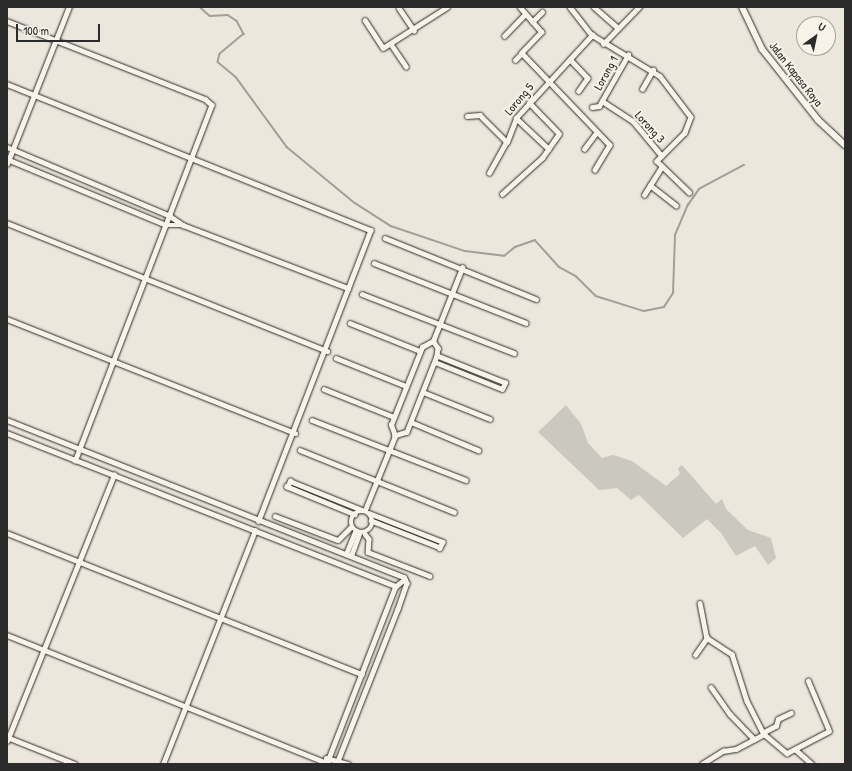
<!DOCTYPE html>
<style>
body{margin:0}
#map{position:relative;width:852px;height:771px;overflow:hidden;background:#ebe7dd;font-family:"Patrick Hand",sans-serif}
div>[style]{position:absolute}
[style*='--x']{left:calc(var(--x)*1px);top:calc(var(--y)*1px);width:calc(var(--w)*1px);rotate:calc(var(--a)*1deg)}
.green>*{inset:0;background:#cbc8bf}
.stream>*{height:1.5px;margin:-0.75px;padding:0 0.75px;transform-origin:0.75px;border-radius:0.75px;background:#a29f98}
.roads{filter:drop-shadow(0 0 1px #2b2b2b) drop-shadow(0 0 1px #2b2b2b)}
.minor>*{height:4.5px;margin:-2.25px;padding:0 2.25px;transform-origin:2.25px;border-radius:2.25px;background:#f7f3e8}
.minor>.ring{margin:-2.25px;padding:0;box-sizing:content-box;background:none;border:4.5px solid #f7f3e8;border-radius:50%}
.secondary>*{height:6px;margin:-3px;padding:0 3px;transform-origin:3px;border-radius:3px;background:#f7f3e8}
span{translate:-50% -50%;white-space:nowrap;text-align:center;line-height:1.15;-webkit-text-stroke:4px #f7f3e8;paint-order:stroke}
.street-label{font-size:12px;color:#2b2b2b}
.frame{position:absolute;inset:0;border:8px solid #2b2b2b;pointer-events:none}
.north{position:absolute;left:796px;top:16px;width:40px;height:40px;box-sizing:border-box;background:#f7f3e8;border:1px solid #a5a39c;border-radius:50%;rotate:33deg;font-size:11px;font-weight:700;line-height:16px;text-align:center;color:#2b2b2b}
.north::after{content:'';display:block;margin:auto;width:14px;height:18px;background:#2b2b2b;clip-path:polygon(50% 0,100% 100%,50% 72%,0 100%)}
.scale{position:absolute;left:16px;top:24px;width:84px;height:18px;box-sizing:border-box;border:2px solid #2b2b2b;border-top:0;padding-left:5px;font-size:12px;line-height:14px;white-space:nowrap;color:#2b2b2b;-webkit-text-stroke:3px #f7f3e8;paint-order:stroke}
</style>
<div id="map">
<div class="green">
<i style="clip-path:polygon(566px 405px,581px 424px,588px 443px,602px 458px,613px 455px,632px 461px,666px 486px,680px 474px,678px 468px,682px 465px,716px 504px,722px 499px,726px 509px,748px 530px,771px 538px,776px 558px,768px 565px,755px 546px,736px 556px,721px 533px,707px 519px,683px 538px,639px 495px,631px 500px,617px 488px,599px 490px,538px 432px)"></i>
</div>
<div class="stream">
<i style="--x:200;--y:7;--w:13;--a:42"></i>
<i style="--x:210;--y:16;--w:18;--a:-3"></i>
<i style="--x:228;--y:15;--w:11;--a:34"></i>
<i style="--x:237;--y:21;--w:15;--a:62"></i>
<i style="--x:244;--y:34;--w:31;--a:140"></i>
<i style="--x:220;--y:54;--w:8;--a:104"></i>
<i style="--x:218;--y:62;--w:23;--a:40"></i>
<i style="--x:236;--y:77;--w:87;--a:53.9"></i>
<i style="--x:287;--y:147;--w:88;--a:39.5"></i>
<i style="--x:355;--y:203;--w:43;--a:32.6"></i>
<i style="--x:391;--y:226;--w:78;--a:18.7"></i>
<i style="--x:465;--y:251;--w:39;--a:7"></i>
<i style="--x:504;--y:256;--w:14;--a:-39"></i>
<i style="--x:515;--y:247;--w:21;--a:-19"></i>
<i style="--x:535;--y:240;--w:36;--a:48"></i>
<i style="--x:559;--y:267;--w:19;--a:28"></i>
<i style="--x:576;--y:276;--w:28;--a:45"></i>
<i style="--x:596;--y:296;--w:50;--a:17.4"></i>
<i style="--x:644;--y:311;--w:20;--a:-11"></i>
<i style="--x:664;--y:307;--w:17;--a:-57"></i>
<i style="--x:673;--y:293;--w:58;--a:-88"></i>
<i style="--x:675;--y:235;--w:33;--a:-67"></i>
<i style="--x:688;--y:205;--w:19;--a:-55"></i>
<i style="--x:699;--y:189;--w:51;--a:-28.1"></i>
</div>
<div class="roads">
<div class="minor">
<i style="--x:520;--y:7;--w:33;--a:49"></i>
<i style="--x:542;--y:32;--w:29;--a:134"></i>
<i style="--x:522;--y:53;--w:127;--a:46.3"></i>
<i style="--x:610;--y:145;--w:29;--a:121"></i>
<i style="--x:570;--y:7;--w:36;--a:52"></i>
<i style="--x:592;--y:35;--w:79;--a:31.1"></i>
<i style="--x:660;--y:76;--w:51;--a:52.9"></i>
<i style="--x:691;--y:117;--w:17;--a:111"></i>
<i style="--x:685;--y:133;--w:40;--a:135"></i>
<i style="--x:657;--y:161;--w:45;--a:44.1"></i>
<i style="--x:594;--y:7;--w:32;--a:41"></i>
<i style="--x:399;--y:8;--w:27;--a:56"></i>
<i style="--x:365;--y:20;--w:33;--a:57"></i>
<i style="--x:383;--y:48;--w:76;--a:-32.6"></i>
<i style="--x:7;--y:21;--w:213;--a:21.5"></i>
<i style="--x:205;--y:99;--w:9;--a:41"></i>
<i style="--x:212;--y:105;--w:381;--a:111"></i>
<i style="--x:532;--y:22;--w:14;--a:-45"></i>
<i style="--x:504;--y:36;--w:30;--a:-46"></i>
<i style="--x:391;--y:44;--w:27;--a:56"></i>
<i style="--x:603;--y:44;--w:52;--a:-45.8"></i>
<i style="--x:570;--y:59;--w:26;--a:47"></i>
<i style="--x:588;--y:78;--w:16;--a:125"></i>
<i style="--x:515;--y:60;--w:10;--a:-45"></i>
<i style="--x:7;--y:84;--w:392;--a:21.9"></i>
<i style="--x:371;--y:230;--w:312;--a:111.1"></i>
<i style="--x:642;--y:89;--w:22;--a:-60"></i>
<i style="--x:602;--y:101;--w:37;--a:33"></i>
<i style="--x:633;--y:121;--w:45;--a:50.4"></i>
<i style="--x:592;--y:107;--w:7;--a:-8"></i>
<i style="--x:599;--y:106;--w:59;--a:-60.4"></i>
<i style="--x:467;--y:116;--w:13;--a:-4"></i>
<i style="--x:480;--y:115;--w:38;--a:45"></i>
<i style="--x:507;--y:142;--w:26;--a:-69"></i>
<i style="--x:516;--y:118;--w:113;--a:-47.5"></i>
<i style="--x:516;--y:118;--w:45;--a:43.2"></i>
<i style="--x:7;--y:147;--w:177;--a:22.9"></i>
<i style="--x:170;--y:216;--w:16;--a:35"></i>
<i style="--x:183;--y:225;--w:177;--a:20.9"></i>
<i style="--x:584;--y:149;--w:21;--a:-53"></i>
<i style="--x:7;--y:159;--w:172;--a:22.5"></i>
<i style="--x:166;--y:225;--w:17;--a:0"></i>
<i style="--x:7;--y:164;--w:169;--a:-68.5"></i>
<i style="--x:489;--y:173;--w:35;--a:-61"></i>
<i style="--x:650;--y:185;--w:33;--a:38"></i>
<i style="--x:502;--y:194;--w:54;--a:-42"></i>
<i style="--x:542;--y:158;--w:29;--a:-55"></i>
<i style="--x:559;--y:134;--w:43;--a:-134.1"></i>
<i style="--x:644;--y:195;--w:32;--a:-58"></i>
<i style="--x:7;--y:223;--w:345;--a:21.8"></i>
<i style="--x:385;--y:238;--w:163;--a:22"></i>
<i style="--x:374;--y:263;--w:163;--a:21.5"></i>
<i style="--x:362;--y:294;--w:163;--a:21.2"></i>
<i style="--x:7;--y:319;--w:310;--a:21.6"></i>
<i style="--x:350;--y:323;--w:75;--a:21.8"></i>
<i style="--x:433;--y:341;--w:9;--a:54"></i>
<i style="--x:438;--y:348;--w:8;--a:97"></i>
<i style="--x:437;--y:356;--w:82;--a:111.5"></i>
<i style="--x:407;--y:432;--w:13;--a:162"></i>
<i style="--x:395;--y:436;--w:12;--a:-110"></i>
<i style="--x:391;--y:425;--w:84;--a:-68.3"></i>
<i style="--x:422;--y:347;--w:13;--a:-29"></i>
<i style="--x:433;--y:341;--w:79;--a:-68.3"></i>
<i style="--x:336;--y:358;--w:75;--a:21.8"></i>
<i style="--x:435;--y:362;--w:72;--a:21.9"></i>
<i style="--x:502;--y:389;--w:7;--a:-63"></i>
<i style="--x:505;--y:383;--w:73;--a:-158.3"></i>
<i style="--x:324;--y:389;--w:75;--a:21.8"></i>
<i style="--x:423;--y:392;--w:72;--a:21.9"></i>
<i style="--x:7;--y:420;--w:427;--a:21.6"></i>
<i style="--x:404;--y:577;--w:7;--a:63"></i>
<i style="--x:407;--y:583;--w:28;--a:109"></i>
<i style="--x:398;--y:609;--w:167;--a:111.5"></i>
<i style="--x:312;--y:420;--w:165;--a:21.3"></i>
<i style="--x:411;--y:422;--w:73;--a:22.7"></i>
<i style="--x:7;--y:433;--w:418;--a:21.5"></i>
<i style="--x:396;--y:586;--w:191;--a:111.2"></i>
<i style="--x:300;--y:450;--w:166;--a:21.9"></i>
<i style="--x:365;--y:510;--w:80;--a:-67.9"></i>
<i class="ring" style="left:351px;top:511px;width:17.5px;height:17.5px"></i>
<i style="--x:369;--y:513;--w:79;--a:21.4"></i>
<i style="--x:443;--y:542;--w:7;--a:117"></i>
<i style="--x:440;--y:548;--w:74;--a:-158.6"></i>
<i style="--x:355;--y:515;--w:74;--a:-157.6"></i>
<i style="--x:287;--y:487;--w:7;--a:-63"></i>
<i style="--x:290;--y:481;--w:78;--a:21.9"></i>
<i style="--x:275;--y:516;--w:67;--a:20.9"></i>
<i style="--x:338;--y:540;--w:18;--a:-45"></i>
<i style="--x:7;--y:533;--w:382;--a:21.7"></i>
<i style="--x:365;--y:534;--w:6;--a:51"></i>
<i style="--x:369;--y:539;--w:13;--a:94"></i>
<i style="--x:368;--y:552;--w:66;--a:21.2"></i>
<i style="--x:346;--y:554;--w:24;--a:-68"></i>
<i style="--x:351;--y:556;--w:23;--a:-70"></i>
<i style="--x:396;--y:586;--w:11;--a:-38"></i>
<i style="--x:700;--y:603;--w:36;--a:79"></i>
<i style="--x:7;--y:635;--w:347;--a:21.8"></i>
<i style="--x:707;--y:638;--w:30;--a:33"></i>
<i style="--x:732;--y:654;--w:49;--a:72.3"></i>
<i style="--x:747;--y:701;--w:37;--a:63"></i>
<i style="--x:764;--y:734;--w:30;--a:40"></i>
<i style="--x:787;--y:753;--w:47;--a:-27.6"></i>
<i style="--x:829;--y:731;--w:54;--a:-112.8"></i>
<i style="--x:695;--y:655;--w:21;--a:-55"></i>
<i style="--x:711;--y:687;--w:33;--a:55"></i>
<i style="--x:730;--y:714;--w:35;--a:46"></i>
<i style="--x:764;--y:732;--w:13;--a:-27"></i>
<i style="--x:776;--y:726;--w:7;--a:-74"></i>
<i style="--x:778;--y:719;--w:14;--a:-25"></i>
<i style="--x:7;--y:737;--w:73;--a:21.7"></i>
<i style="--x:7;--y:741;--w:287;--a:-68.1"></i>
<i style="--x:796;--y:750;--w:21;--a:41"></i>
<i style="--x:326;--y:758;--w:23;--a:15"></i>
<i style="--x:163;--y:764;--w:251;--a:-68.5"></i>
<i style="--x:702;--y:764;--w:25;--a:-32"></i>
<i style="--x:723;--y:751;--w:13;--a:-9"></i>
<i style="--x:736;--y:749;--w:32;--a:-28"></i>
</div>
<div class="secondary">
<i style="--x:742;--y:7;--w:47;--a:64.5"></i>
<i style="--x:762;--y:49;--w:90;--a:51.7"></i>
<i style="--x:818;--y:120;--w:37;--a:43"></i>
</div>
</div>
<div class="street-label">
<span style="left:606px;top:73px;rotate:-61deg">Lorong 1</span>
<span style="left:796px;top:74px;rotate:52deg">Jalan Kapasa Raya</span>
<span style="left:519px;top:99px;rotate:-50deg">Lorong 5</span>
<span style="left:650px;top:127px;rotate:48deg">Lorong 3</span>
</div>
<div class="frame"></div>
<div class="north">U</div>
<div class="scale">100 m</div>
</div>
